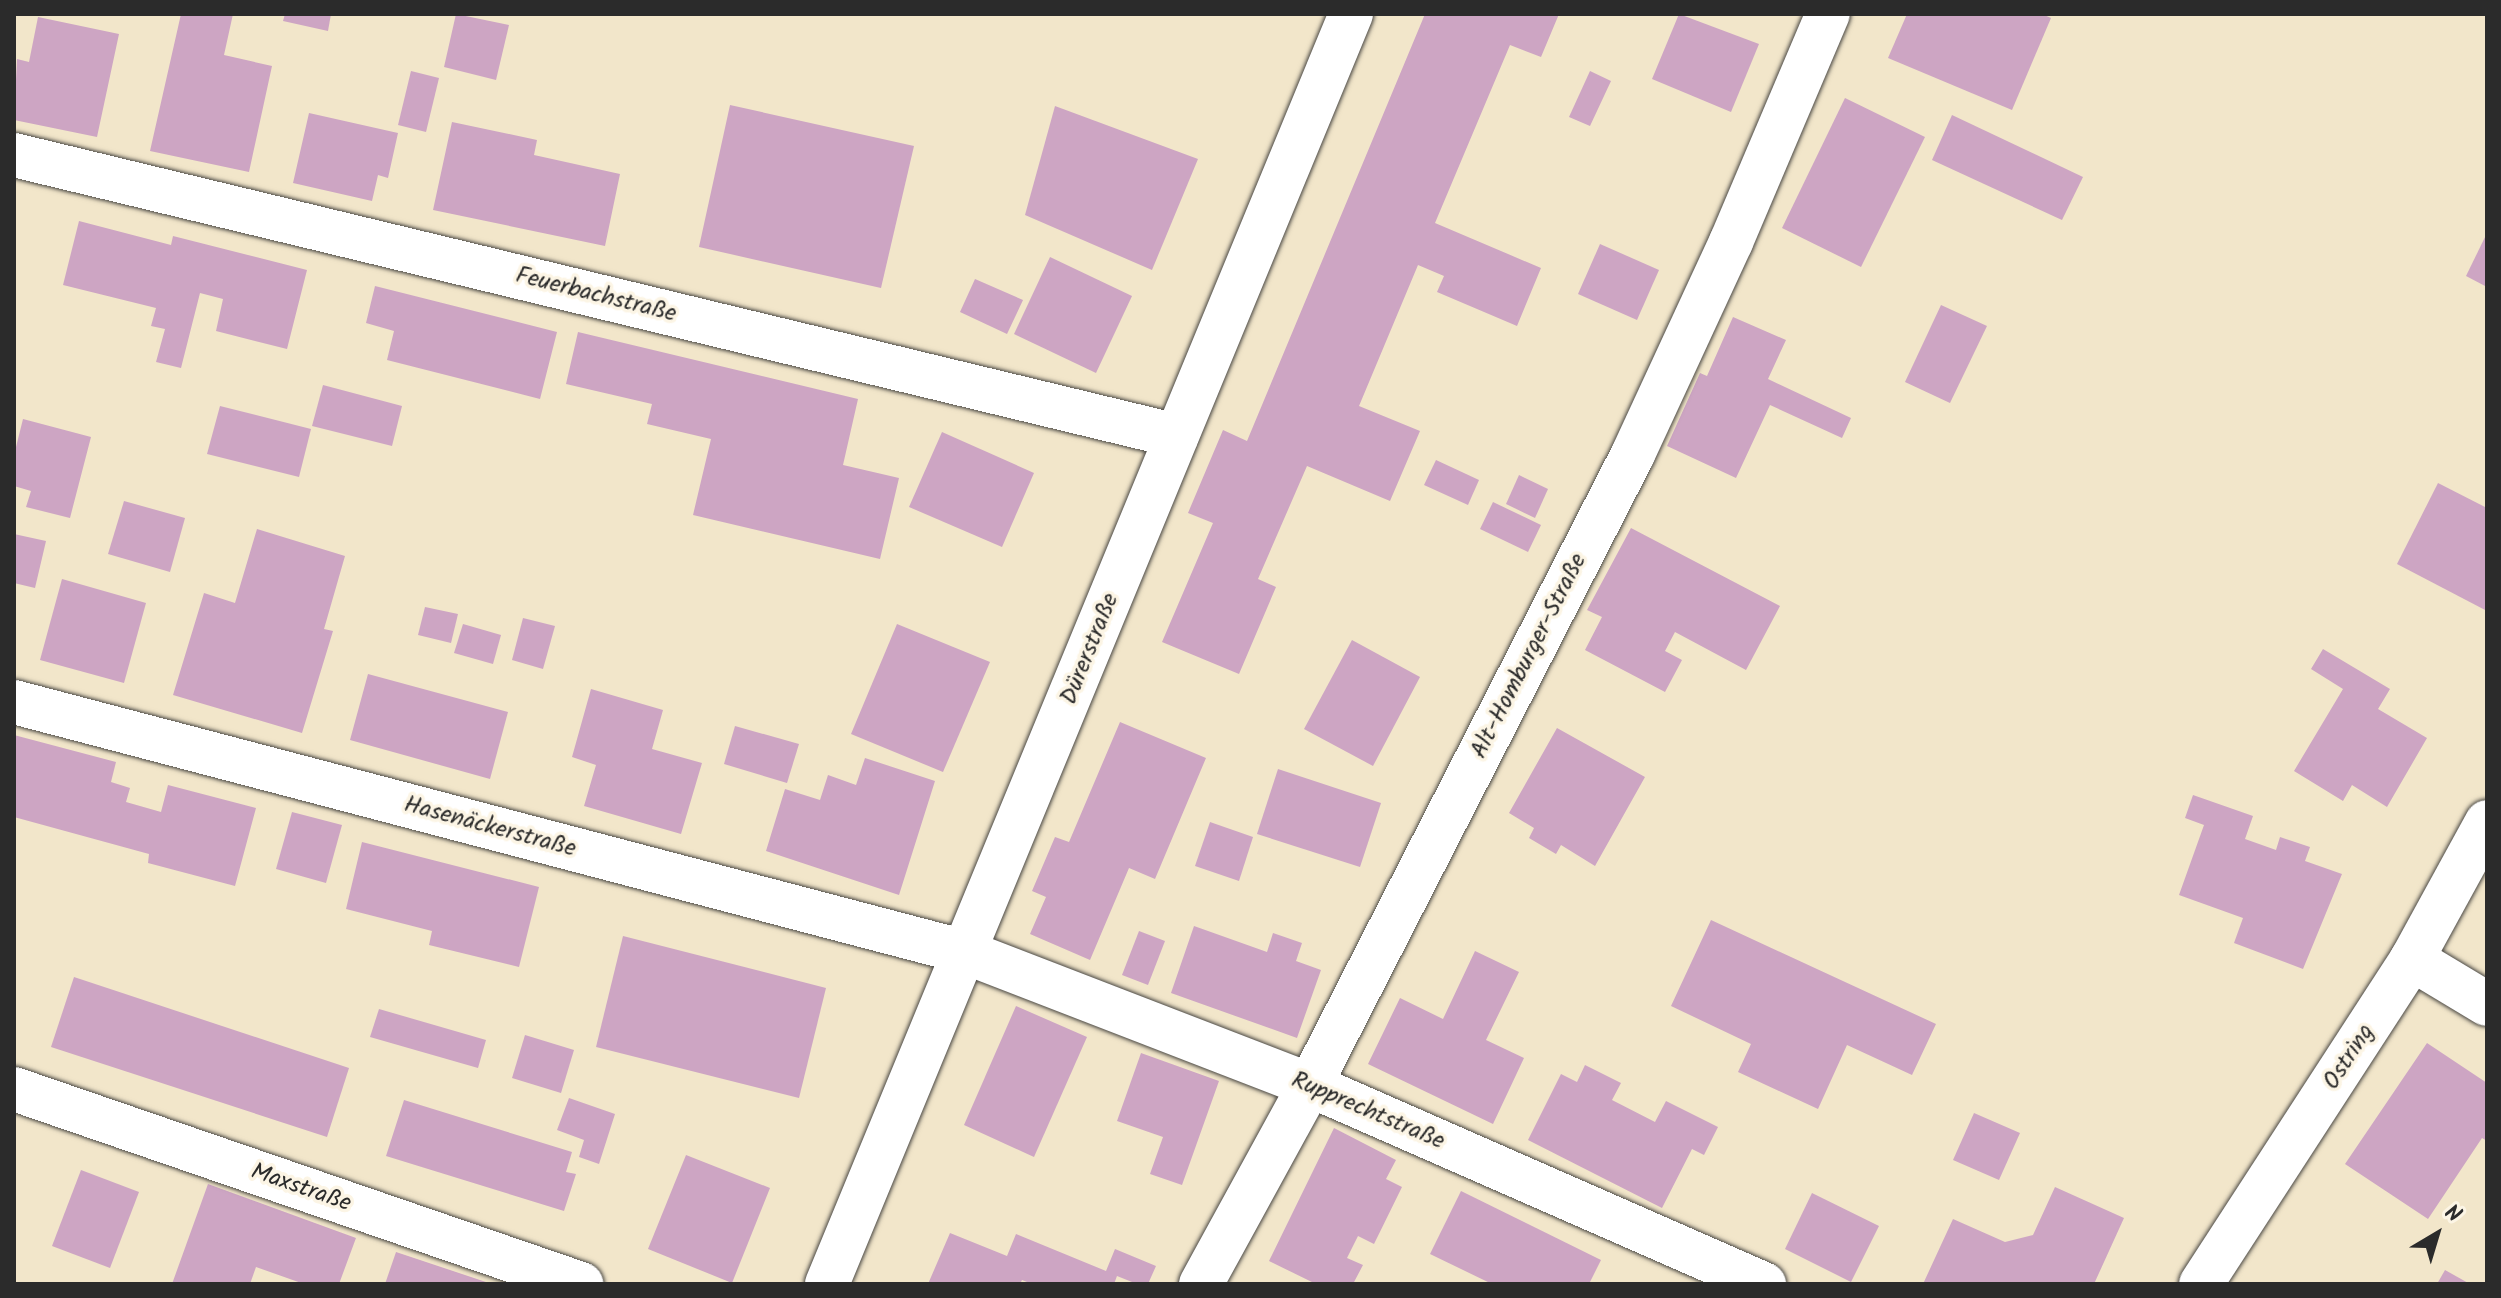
<!DOCTYPE html>
<meta charset="utf-8">
<style>
body{margin:0}
#map{position:relative;width:2501px;height:1298px;overflow:hidden;background:#f2e6ca;font-family:Kalam,sans-serif}
div>[style]{position:absolute}
[style*='--x']{left:calc(var(--x)*1px);top:calc(var(--y)*1px);width:calc(var(--w)*1px);rotate:calc(var(--a)*1deg)}
.building>*{inset:0;background:#cda5c3}
.roads{filter:drop-shadow(0 0 2px #494743) drop-shadow(0 0 2px #494743)}
.minor>*{height:44px;margin:-22px;padding:0 22px;transform-origin:22px;border-radius:22px;background:#fff}
span{translate:-50% -50%;white-space:nowrap;text-align:center;line-height:1.15;-webkit-text-stroke:7px #fcf5e5;paint-order:stroke}
.street-label{font-size:24px;color:#2b2b2b}
.frame{position:absolute;inset:0;border:16px solid #2b2b2b;pointer-events:none}
.north{position:absolute;left:2397px;top:1194px;width:80px;height:80px;-webkit-text-stroke:6px #fcf5e5;paint-order:stroke;rotate:38deg;font-size:22px;font-weight:700;line-height:32px;text-align:center;color:#2b2b2b}
.north::after{content:'';display:block;margin:auto;width:28px;height:36px;background:#2b2b2b;clip-path:polygon(50% 0,100% 100%,50% 72%,0 100%)}
</style>
<div id="map">
<div class="building">
<i style="clip-path:polygon(181px 14px,233px 14px,224px 55px,272px 66px,249px 172px,150px 151px)"></i>
<i style="clip-path:polygon(285px 14px,331px 14px,328px 31px,283px 21px)"></i>
<i style="clip-path:polygon(456px 14px,509px 25px,496px 80px,444px 67px)"></i>
<i style="clip-path:polygon(1425px 14px,1559px 14px,1541px 57px,1510px 45px,1435px 223px,1541px 268px,1517px 326px,1437px 292px,1444px 276px,1418px 265px,1359px 406px,1420px 431px,1390px 501px,1307px 466px,1258px 579px,1276px 587px,1239px 674px,1162px 642px,1213px 523px,1188px 513px,1223px 430px,1247px 441px)"></i>
<i style="clip-path:polygon(1679px 14px,1759px 44px,1731px 112px,1652px 79px)"></i>
<i style="clip-path:polygon(1907px 14px,2042px 14px,2051px 18px,2012px 110px,1888px 58px)"></i>
<i style="clip-path:polygon(38px 17px,119px 34px,97px 137px,14px 120px,17px 59px,29px 62px)"></i>
<i style="clip-path:polygon(411px 71px,439px 78px,426px 132px,398px 125px)"></i>
<i style="clip-path:polygon(1590px 71px,1611px 81px,1590px 126px,1569px 117px)"></i>
<i style="clip-path:polygon(1845px 98px,1925px 137px,1861px 267px,1782px 228px)"></i>
<i style="clip-path:polygon(730px 105px,914px 146px,881px 288px,699px 247px)"></i>
<i style="clip-path:polygon(1055px 106px,1198px 159px,1152px 270px,1025px 215px)"></i>
<i style="clip-path:polygon(309px 113px,398px 133px,388px 178px,378px 175px,372px 201px,293px 183px)"></i>
<i style="clip-path:polygon(1952px 115px,2083px 177px,2062px 220px,1932px 160px)"></i>
<i style="clip-path:polygon(452px 122px,537px 140px,534px 155px,620px 174px,605px 246px,433px 210px)"></i>
<i style="clip-path:polygon(79px 221px,171px 245px,173px 236px,307px 270px,287px 349px,216px 331px,223px 299px,200px 293px,181px 368px,156px 362px,165px 329px,151px 326px,156px 308px,63px 285px)"></i>
<i style="clip-path:polygon(2487px 233px,2487px 287px,2466px 276px)"></i>
<i style="clip-path:polygon(1600px 244px,1659px 270px,1637px 320px,1578px 294px)"></i>
<i style="clip-path:polygon(1050px 257px,1132px 296px,1096px 373px,1014px 334px)"></i>
<i style="clip-path:polygon(975px 279px,1023px 300px,1007px 334px,960px 312px)"></i>
<i style="clip-path:polygon(375px 286px,557px 332px,540px 399px,387px 360px,394px 331px,366px 323px)"></i>
<i style="clip-path:polygon(1941px 305px,1987px 326px,1950px 403px,1905px 382px)"></i>
<i style="clip-path:polygon(1733px 317px,1786px 340px,1768px 379px,1851px 418px,1842px 438px,1770px 405px,1736px 478px,1667px 446px,1700px 373px,1707px 376px)"></i>
<i style="clip-path:polygon(578px 332px,858px 399px,843px 465px,899px 478px,880px 559px,693px 515px,711px 439px,647px 424px,652px 404px,566px 384px)"></i>
<i style="clip-path:polygon(323px 385px,402px 406px,392px 446px,312px 426px)"></i>
<i style="clip-path:polygon(220px 406px,311px 429px,299px 477px,207px 454px)"></i>
<i style="clip-path:polygon(23px 419px,91px 437px,70px 518px,26px 507px,31px 491px,14px 486px,14px 455px)"></i>
<i style="clip-path:polygon(942px 432px,1034px 473px,1002px 547px,909px 507px)"></i>
<i style="clip-path:polygon(1436px 460px,1479px 480px,1468px 505px,1424px 485px)"></i>
<i style="clip-path:polygon(1519px 475px,1548px 489px,1535px 518px,1506px 504px)"></i>
<i style="clip-path:polygon(2438px 483px,2487px 508px,2487px 611px,2397px 564px)"></i>
<i style="clip-path:polygon(124px 501px,185px 518px,170px 572px,108px 554px)"></i>
<i style="clip-path:polygon(1493px 502px,1541px 525px,1528px 552px,1480px 529px)"></i>
<i style="clip-path:polygon(1631px 528px,1780px 606px,1746px 670px,1675px 632px,1665px 651px,1682px 660px,1665px 692px,1585px 650px,1602px 617px,1587px 610px)"></i>
<i style="clip-path:polygon(257px 529px,345px 556px,324px 629px,333px 631px,302px 733px,173px 695px,204px 593px,235px 603px)"></i>
<i style="clip-path:polygon(14px 534px,46px 541px,35px 588px,14px 583px)"></i>
<i style="clip-path:polygon(62px 579px,146px 603px,124px 683px,40px 660px)"></i>
<i style="clip-path:polygon(425px 607px,458px 614px,451px 643px,418px 635px)"></i>
<i style="clip-path:polygon(523px 618px,555px 626px,543px 669px,512px 660px)"></i>
<i style="clip-path:polygon(463px 624px,501px 635px,493px 664px,454px 653px)"></i>
<i style="clip-path:polygon(897px 624px,990px 662px,943px 772px,851px 734px)"></i>
<i style="clip-path:polygon(1352px 640px,1420px 677px,1373px 766px,1304px 729px)"></i>
<i style="clip-path:polygon(2323px 649px,2390px 689px,2378px 709px,2427px 738px,2387px 807px,2352px 785px,2343px 801px,2294px 771px,2343px 689px,2311px 669px)"></i>
<i style="clip-path:polygon(368px 674px,508px 712px,490px 779px,350px 740px)"></i>
<i style="clip-path:polygon(591px 689px,663px 710px,652px 749px,702px 763px,681px 834px,584px 806px,596px 765px,572px 757px)"></i>
<i style="clip-path:polygon(1120px 722px,1206px 758px,1155px 879px,1129px 868px,1090px 960px,1030px 934px,1046px 897px,1032px 891px,1055px 837px,1069px 842px)"></i>
<i style="clip-path:polygon(735px 726px,799px 744px,787px 783px,724px 764px)"></i>
<i style="clip-path:polygon(1557px 728px,1645px 777px,1595px 866px,1561px 845px,1556px 854px,1529px 838px,1534px 828px,1509px 813px)"></i>
<i style="clip-path:polygon(14px 735px,116px 762px,111px 782px,130px 788px,126px 802px,161px 812px,168px 785px,256px 808px,235px 886px,148px 863px,149px 854px,14px 817px)"></i>
<i style="clip-path:polygon(865px 758px,935px 781px,899px 895px,766px 851px,785px 789px,820px 800px,828px 775px,856px 785px)"></i>
<i style="clip-path:polygon(1278px 769px,1381px 803px,1360px 867px,1257px 834px)"></i>
<i style="clip-path:polygon(2193px 795px,2253px 816px,2245px 839px,2276px 850px,2280px 837px,2310px 847px,2305px 861px,2342px 874px,2303px 969px,2234px 943px,2243px 918px,2179px 895px,2204px 825px,2185px 818px)"></i>
<i style="clip-path:polygon(292px 812px,342px 825px,326px 883px,276px 869px)"></i>
<i style="clip-path:polygon(1210px 822px,1253px 837px,1239px 881px,1195px 866px)"></i>
<i style="clip-path:polygon(362px 842px,539px 887px,519px 967px,429px 945px,432px 931px,346px 909px)"></i>
<i style="clip-path:polygon(1711px 920px,1936px 1024px,1912px 1075px,1847px 1045px,1818px 1109px,1738px 1072px,1751px 1044px,1671px 1006px)"></i>
<i style="clip-path:polygon(1194px 926px,1267px 952px,1273px 933px,1302px 943px,1296px 961px,1321px 970px,1297px 1038px,1171px 993px)"></i>
<i style="clip-path:polygon(1139px 931px,1165px 941px,1148px 985px,1122px 975px)"></i>
<i style="clip-path:polygon(623px 936px,826px 988px,799px 1098px,596px 1047px)"></i>
<i style="clip-path:polygon(1475px 951px,1519px 972px,1486px 1040px,1524px 1058px,1493px 1124px,1368px 1064px,1400px 998px,1443px 1019px)"></i>
<i style="clip-path:polygon(74px 977px,349px 1068px,327px 1137px,51px 1047px)"></i>
<i style="clip-path:polygon(1016px 1006px,1087px 1037px,1034px 1157px,964px 1125px)"></i>
<i style="clip-path:polygon(379px 1009px,486px 1040px,478px 1068px,370px 1037px)"></i>
<i style="clip-path:polygon(525px 1035px,574px 1050px,561px 1093px,512px 1078px)"></i>
<i style="clip-path:polygon(2427px 1043px,2487px 1083px,2487px 1141px,2482px 1138px,2428px 1219px,2345px 1164px)"></i>
<i style="clip-path:polygon(1141px 1053px,1219px 1081px,1182px 1185px,1150px 1174px,1163px 1137px,1117px 1121px)"></i>
<i style="clip-path:polygon(1585px 1065px,1621px 1083px,1612px 1100px,1655px 1122px,1666px 1101px,1718px 1127px,1704px 1155px,1692px 1149px,1662px 1208px,1528px 1140px,1561px 1074px,1577px 1082px)"></i>
<i style="clip-path:polygon(569px 1098px,615px 1114px,599px 1164px,579px 1157px,584px 1140px,557px 1130px)"></i>
<i style="clip-path:polygon(404px 1100px,572px 1152px,566px 1172px,576px 1174px,564px 1211px,386px 1156px)"></i>
<i style="clip-path:polygon(1974px 1113px,2020px 1133px,1999px 1180px,1953px 1160px)"></i>
<i style="clip-path:polygon(1334px 1128px,1396px 1160px,1386px 1179px,1402px 1187px,1374px 1244px,1358px 1236px,1347px 1258px,1363px 1265px,1353px 1284px,1316px 1284px,1269px 1261px)"></i>
<i style="clip-path:polygon(686px 1155px,770px 1188px,732px 1283px,648px 1249px)"></i>
<i style="clip-path:polygon(81px 1170px,139px 1192px,110px 1268px,52px 1246px)"></i>
<i style="clip-path:polygon(208px 1184px,356px 1238px,339px 1284px,304px 1284px,256px 1267px,250px 1284px,172px 1284px)"></i>
<i style="clip-path:polygon(2055px 1187px,2124px 1218px,2094px 1284px,1923px 1284px,1953px 1219px,2005px 1242px,2033px 1235px)"></i>
<i style="clip-path:polygon(1461px 1191px,1601px 1260px,1589px 1284px,1492px 1284px,1430px 1254px)"></i>
<i style="clip-path:polygon(1812px 1193px,1879px 1226px,1851px 1282px,1785px 1249px)"></i>
<i style="clip-path:polygon(950px 1233px,1007px 1256px,1016px 1234px,1106px 1271px,1115px 1249px,1156px 1266px,1148px 1284px,1137px 1284px,1117px 1276px,1114px 1284px,1032px 1284px,1022px 1280px,1020px 1284px,928px 1284px)"></i>
<i style="clip-path:polygon(396px 1252px,489px 1283px,488px 1284px,385px 1284px)"></i>
<i style="clip-path:polygon(2445px 1270px,2470px 1284px,2437px 1284px)"></i>
</div>
<div class="roads">
<div class="minor">
<i style="--x:14;--y:155;--w:1196;--a:13.58"></i>
<i style="--x:14;--y:702;--w:983;--a:14.73"></i>
<i style="--x:965;--y:952;--w:370;--a:21.1"></i>
<i style="--x:1310;--y:1085;--w:496;--a:23.7"></i>
<i style="--x:2412;--y:959;--w:87;--a:31"></i>
<i style="--x:14;--y:1089;--w:600;--a:18.98"></i>
<i style="--x:827;--y:1284;--w:1374;--a:-67.58"></i>
<i style="--x:1201;--y:1284;--w:227;--a:-61.3"></i>
<i style="--x:1310;--y:1085;--w:709;--a:-62.89"></i>
<i style="--x:1633;--y:454;--w:234;--a:-65.2"></i>
<i style="--x:1731;--y:242;--w:248;--a:-67"></i>
<i style="--x:2201;--y:1284;--w:387;--a:-57"></i>
<i style="--x:2412;--y:959;--w:156;--a:-61.3"></i>
</div>
</div>
<div class="street-label">
<span style="left:596px;top:295px;rotate:14deg">Feuerbachstraße</span>
<span style="left:1090px;top:649px;rotate:-68deg">Dürerstraße</span>
<span style="left:1529px;top:656px;rotate:-63deg">Alt-Homburger-Straße</span>
<span style="left:490px;top:827px;rotate:15deg">Hasenäckerstraße</span>
<span style="left:2349px;top:1057px;rotate:-57deg">Ostring</span>
<span style="left:1368px;top:1111px;rotate:23deg">Rupprechtstraße</span>
<span style="left:301px;top:1188px;rotate:19deg">Maxstraße</span>
</div>
<div class="frame"></div>
<div class="north">N</div>
</div>
